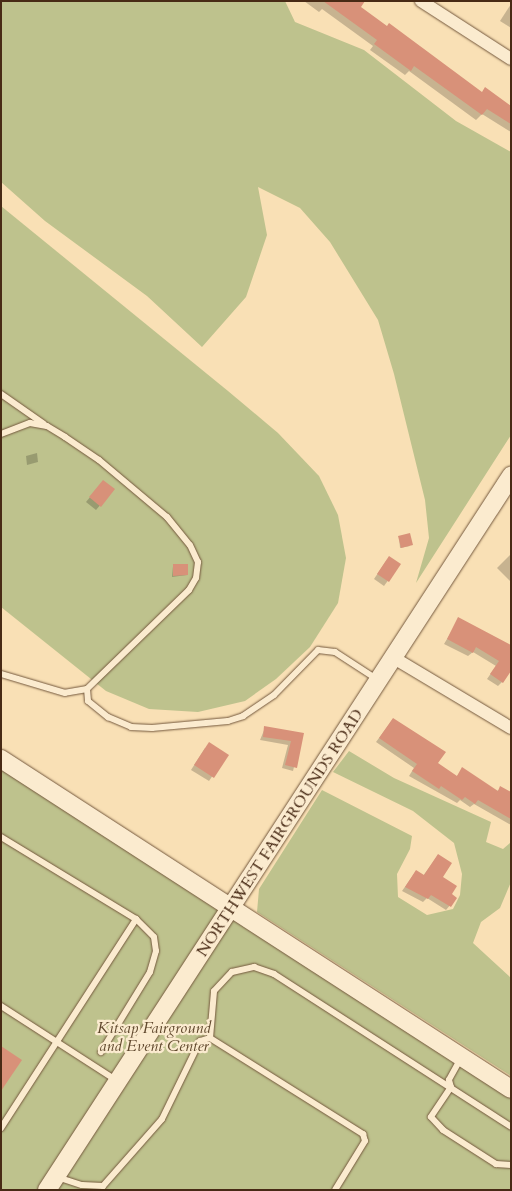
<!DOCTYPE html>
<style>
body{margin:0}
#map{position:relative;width:512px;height:1191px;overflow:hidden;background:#f9e0b5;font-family:Cardo,serif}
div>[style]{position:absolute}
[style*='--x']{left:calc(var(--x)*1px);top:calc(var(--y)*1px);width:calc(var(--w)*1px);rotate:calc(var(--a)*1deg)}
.green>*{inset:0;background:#bec28d}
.shadow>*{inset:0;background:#0003}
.building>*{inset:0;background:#d89179}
.roads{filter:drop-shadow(0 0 1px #74583d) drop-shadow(0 0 1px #74583d)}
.lane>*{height:6px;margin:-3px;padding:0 3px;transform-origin:3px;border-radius:3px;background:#fbebcf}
.street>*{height:12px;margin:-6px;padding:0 6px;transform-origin:6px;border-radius:6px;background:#fbebcf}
.secondary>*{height:18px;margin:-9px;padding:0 9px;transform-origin:9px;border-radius:9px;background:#fbebcf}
span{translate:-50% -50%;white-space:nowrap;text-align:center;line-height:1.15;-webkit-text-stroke:4.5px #fbebcf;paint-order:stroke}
.street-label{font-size:16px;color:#482a15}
.park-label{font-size:16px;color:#60482d;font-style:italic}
.frame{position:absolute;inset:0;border:2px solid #482a15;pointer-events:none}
</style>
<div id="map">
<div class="green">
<i style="clip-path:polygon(1px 1px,285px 1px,295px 22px,364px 50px,456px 121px,511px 152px,511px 435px,416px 583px,429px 538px,425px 500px,394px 374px,378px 320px,330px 242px,300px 208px,258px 187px,267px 235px,246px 297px,202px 347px,147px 296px,45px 221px,1px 182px)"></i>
<i style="clip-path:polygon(1px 206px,228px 391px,278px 433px,319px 476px,338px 515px,346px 558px,338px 603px,310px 647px,276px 679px,245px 701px,198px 712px,149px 709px,106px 691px,1px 607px)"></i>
<i style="clip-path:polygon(349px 751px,394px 778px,491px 822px,486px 842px,503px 849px,511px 842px,511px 882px,500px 908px,481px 922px,473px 943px,511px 978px,511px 1076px,257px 912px,259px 889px,322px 790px,412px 836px,410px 849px,397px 874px,398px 897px,427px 915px,453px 909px,460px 895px,462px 874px,454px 843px,413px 811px,333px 772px)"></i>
<i style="clip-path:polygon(1px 759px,511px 1089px,511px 1190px,1px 1190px)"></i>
</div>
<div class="shadow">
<i style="clip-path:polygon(304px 1px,360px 1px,359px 7px,481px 93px,511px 106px,511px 132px,482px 114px,476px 120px,409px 71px,405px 75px,370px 50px,373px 46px,322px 9px,319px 12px)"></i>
<i style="clip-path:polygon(511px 4px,511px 28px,500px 21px)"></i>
<i style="clip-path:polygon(37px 453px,38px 462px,27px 465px,26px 456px)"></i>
<i style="clip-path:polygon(100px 485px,113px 490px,96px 510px,86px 502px)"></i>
<i style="clip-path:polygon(399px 537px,410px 546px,400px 548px)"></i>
<i style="clip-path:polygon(511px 554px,511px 582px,497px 568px)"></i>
<i style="clip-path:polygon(386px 561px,400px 564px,384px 586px,374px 579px)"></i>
<i style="clip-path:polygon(173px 566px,187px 575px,172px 577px)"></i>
<i style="clip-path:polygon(459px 619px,511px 648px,502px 682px,498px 686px,487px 679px,496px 666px,473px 652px,468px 656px,444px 644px)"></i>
<i style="clip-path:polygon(393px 719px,436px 763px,456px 777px,463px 769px,496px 792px,501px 788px,511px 793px,511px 825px,474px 804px,470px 807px,460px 800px,457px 803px,409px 776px,414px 768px,376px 742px)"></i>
<i style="clip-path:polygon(265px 728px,302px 734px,293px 771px,282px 768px,288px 745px,260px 740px)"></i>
<i style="clip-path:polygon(205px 748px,227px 755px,209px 781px,191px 770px)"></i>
<i style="clip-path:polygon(438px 855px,441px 878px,450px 894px,456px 898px,446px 910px,427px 898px,423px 902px,402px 891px,416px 871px,423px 876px)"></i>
</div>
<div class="building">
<i style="clip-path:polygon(323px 1px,365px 1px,361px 7px,387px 26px,389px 23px,482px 92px,485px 87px,511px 106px,511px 124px,487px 109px,482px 115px,414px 66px,411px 71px,374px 44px,377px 40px)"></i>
<i style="clip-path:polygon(103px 480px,115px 489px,101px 507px,89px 497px)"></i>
<i style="clip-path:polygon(410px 533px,413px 545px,401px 548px,398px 536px)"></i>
<i style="clip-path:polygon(389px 556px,401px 564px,389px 582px,377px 574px)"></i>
<i style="clip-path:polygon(173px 564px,188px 564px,188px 575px,173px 576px)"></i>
<i style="clip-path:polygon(458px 617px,511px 645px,511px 671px,503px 683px,490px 674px,499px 661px,476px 647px,473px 653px,447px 639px)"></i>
<i style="clip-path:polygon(393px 718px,446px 752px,438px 763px,457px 776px,462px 767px,498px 791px,500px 786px,511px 792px,511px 819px,478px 800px,475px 804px,465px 797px,462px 800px,441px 786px,439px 789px,412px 771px,417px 764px,379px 738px)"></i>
<i style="clip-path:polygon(264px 726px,304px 733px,297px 768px,285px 765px,291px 741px,263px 737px)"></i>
<i style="clip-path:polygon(209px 742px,229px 755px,214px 778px,194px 765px)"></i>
<i style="clip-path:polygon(438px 854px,452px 863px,443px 877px,457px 886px,452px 894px,457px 898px,451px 907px,431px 895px,428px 899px,405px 887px,416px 870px,424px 875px)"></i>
<i style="clip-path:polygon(1px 1046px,22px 1060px,1px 1091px)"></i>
</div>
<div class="roads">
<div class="lane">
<i style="--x:1;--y:394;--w:52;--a:34.9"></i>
<i style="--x:1;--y:434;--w:31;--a:-21"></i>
<i style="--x:30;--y:423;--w:17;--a:10"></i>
<i style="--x:47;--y:426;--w:21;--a:31"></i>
<i style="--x:65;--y:437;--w:41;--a:34.1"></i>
<i style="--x:99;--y:460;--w:89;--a:40"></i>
<i style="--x:167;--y:517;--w:36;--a:51"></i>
<i style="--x:190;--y:545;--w:19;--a:65"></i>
<i style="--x:198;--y:562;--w:16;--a:97"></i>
<i style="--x:196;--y:578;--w:14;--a:120"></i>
<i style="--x:189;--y:590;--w:142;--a:135.9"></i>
<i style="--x:87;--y:689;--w:22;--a:170"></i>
<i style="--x:65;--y:693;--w:67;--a:-163.5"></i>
<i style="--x:87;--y:689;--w:12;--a:85"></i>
<i style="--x:88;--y:701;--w:26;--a:39"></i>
<i style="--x:108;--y:717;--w:25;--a:23"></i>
<i style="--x:131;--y:727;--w:21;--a:3"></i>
<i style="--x:152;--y:728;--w:76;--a:-5.3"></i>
<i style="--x:228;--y:721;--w:16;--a:-18"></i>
<i style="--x:243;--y:716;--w:37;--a:-34"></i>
<i style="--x:274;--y:695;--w:63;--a:-45.6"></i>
<i style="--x:318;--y:650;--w:17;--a:7"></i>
<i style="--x:335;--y:652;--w:51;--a:33.1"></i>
<i style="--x:1;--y:837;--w:158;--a:31.3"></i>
<i style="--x:136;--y:919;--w:25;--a:45"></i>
<i style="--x:154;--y:937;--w:14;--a:82"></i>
<i style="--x:156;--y:951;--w:22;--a:106"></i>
<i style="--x:150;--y:972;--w:94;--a:121.5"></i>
<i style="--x:1;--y:1006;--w:137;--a:32.8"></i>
<i style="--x:210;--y:1038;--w:181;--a:32.1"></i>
<i style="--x:363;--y:1134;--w:7;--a:74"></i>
<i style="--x:365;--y:1141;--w:57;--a:121.5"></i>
<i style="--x:461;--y:1058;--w:25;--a:119"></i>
<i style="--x:449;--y:1080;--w:7;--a:74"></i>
<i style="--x:451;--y:1087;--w:36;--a:124"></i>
<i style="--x:431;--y:1117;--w:18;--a:47"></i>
<i style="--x:443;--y:1130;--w:63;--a:32.7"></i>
<i style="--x:496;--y:1164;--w:15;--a:4"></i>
<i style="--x:1;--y:1128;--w:249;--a:-57.1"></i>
<i style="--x:57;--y:1177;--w:26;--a:18"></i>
<i style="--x:82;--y:1185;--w:21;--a:3"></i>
<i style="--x:103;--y:1186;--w:89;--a:-48.6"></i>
<i style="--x:162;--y:1119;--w:87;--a:-64"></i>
<i style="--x:200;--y:1041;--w:10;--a:-17"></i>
<i style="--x:210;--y:1038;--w:47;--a:-85.1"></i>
<i style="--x:214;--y:991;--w:26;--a:-47"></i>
<i style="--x:232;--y:972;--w:23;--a:-13"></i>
<i style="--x:254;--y:967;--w:21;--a:19"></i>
<i style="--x:274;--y:974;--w:282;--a:32.8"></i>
</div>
<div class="street">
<i style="--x:421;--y:1;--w:107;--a:32.8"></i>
<i style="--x:394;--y:658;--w:136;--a:30.9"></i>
</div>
<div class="secondary">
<i style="--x:1;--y:759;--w:607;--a:32.91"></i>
<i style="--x:47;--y:1190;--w:852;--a:-56.98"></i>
</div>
</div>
<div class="street-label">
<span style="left:280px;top:833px;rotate:-57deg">NORTHWEST FAIRGROUNDS ROAD</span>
</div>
<div class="park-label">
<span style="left:154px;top:1037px">Kitsap Fairground<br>and Event Center</span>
</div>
<div class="frame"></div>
</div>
